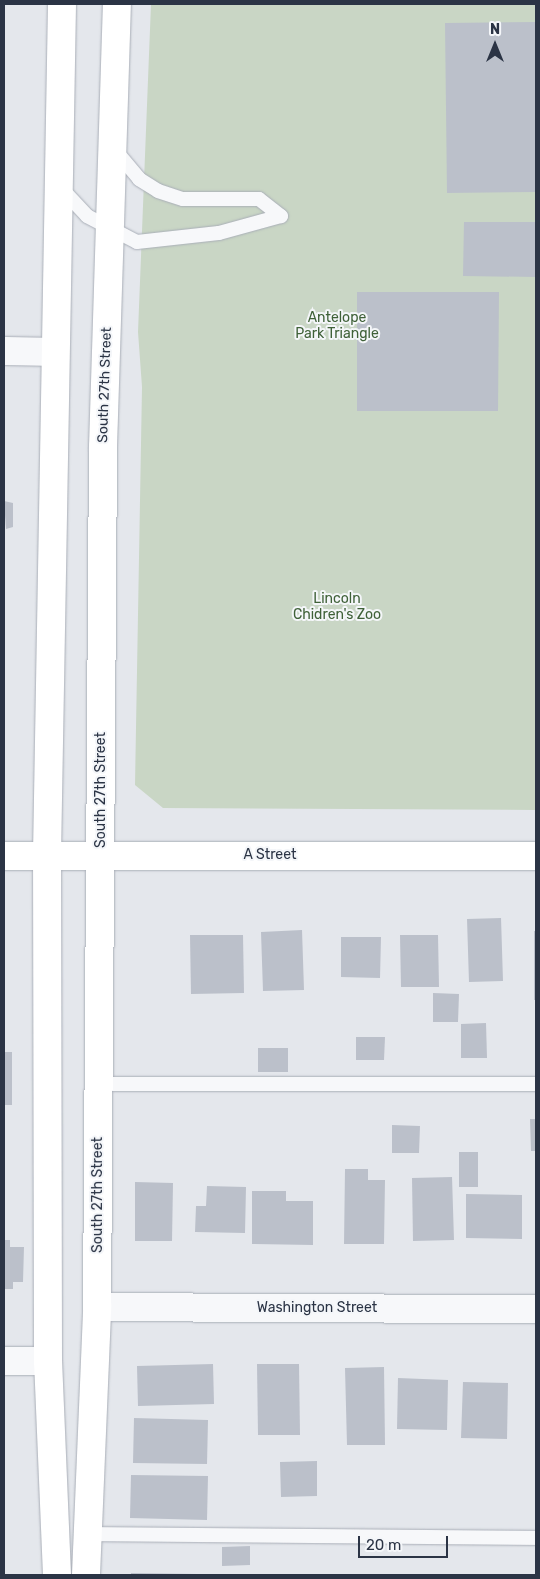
<!DOCTYPE html>
<style>
body{margin:0}
#map{position:relative;width:540px;height:1579px;overflow:hidden;background:#e4e7ec;font-family:Rubik,sans-serif}
div>[style]{position:absolute}
[style*='--x']{left:calc(var(--x)*1px);top:calc(var(--y)*1px);width:calc(var(--w)*1px);rotate:calc(var(--a)*1deg)}
.green>*{inset:0;background:#c9d6c5}
.building>*{inset:0;background:#bbc0ca}
.roads{filter:drop-shadow(0 0 1px #a9aeb7) drop-shadow(0 0 1px #a9aeb7)}
.lane>*{height:14px;margin:-7px;padding:0 7px;transform-origin:7px;border-radius:7px;background:#f7f8fa}
.street>*{height:28px;margin:-14px;padding:0 14px;transform-origin:14px;border-radius:14px;background:#f7f8fa}
.secondary>*{height:28px;margin:-14px;padding:0 14px;transform-origin:14px;border-radius:14px;background:#fff}
span{translate:-50% -50%;white-space:nowrap;text-align:center;line-height:1.15;-webkit-text-stroke:4px #f4f6f9;paint-order:stroke}
.park-label{font-size:14px;color:#3f6138}
.street-label{font-size:14px;color:#2b3445}
.frame{position:absolute;inset:0;border:5px solid #2b3445;pointer-events:none}
.north{position:absolute;left:470px;top:20px;width:50px;height:50px;-webkit-text-stroke:4px #f4f6f9;paint-order:stroke;rotate:0deg;font-size:14px;font-weight:700;line-height:20px;text-align:center;color:#2b3445}
.north::after{content:'';display:block;margin:auto;width:18px;height:22px;background:#2b3445;clip-path:polygon(50% 0,100% 100%,50% 72%,0 100%)}
.scale{position:absolute;left:358px;top:1536px;width:90px;height:22px;box-sizing:border-box;border:2px solid #2b3445;border-top:0;padding-left:6px;font-size:15px;line-height:18px;white-space:nowrap;color:#2b3445;-webkit-text-stroke:4px #f4f6f9;paint-order:stroke}
</style>
<div id="map">
<div class="green">
<i style="clip-path:polygon(151px 4px,536px 4px,536px 810px,163px 808px,135px 785px,142px 387px,138px 332px)"></i>
</div>
<div class="building">
<i style="clip-path:polygon(536px 22px,536px 192px,447px 193px,445px 23px)"></i>
<i style="clip-path:polygon(464px 222px,536px 222px,536px 277px,463px 276px)"></i>
<i style="clip-path:polygon(357px 292px,499px 292px,498px 411px,357px 411px)"></i>
<i style="clip-path:polygon(4px 501px,13px 503px,13px 527px,6px 529px)"></i>
<i style="clip-path:polygon(501px 918px,503px 981px,469px 982px,467px 919px)"></i>
<i style="clip-path:polygon(302px 930px,304px 990px,263px 991px,261px 932px)"></i>
<i style="clip-path:polygon(534px 931px,536px 931px,536px 1000px,534px 1000px)"></i>
<i style="clip-path:polygon(190px 935px,243px 935px,244px 993px,191px 994px)"></i>
<i style="clip-path:polygon(400px 935px,438px 935px,439px 987px,401px 987px)"></i>
<i style="clip-path:polygon(341px 937px,381px 937px,380px 978px,341px 977px)"></i>
<i style="clip-path:polygon(433px 993px,459px 994px,458px 1022px,433px 1022px)"></i>
<i style="clip-path:polygon(486px 1023px,487px 1058px,461px 1058px,461px 1024px)"></i>
<i style="clip-path:polygon(356px 1037px,385px 1037px,384px 1060px,356px 1060px)"></i>
<i style="clip-path:polygon(258px 1048px,288px 1048px,288px 1072px,258px 1072px)"></i>
<i style="clip-path:polygon(4px 1052px,12px 1052px,12px 1105px,4px 1105px)"></i>
<i style="clip-path:polygon(530px 1119px,536px 1119px,536px 1151px,531px 1151px)"></i>
<i style="clip-path:polygon(392px 1125px,420px 1126px,419px 1153px,392px 1153px)"></i>
<i style="clip-path:polygon(459px 1152px,478px 1152px,478px 1187px,459px 1187px)"></i>
<i style="clip-path:polygon(345px 1169px,368px 1169px,368px 1180px,385px 1180px,384px 1244px,344px 1244px)"></i>
<i style="clip-path:polygon(452px 1177px,454px 1240px,413px 1241px,412px 1178px)"></i>
<i style="clip-path:polygon(135px 1182px,173px 1183px,172px 1241px,135px 1241px)"></i>
<i style="clip-path:polygon(207px 1186px,246px 1187px,245px 1233px,195px 1232px,196px 1206px,206px 1206px)"></i>
<i style="clip-path:polygon(252px 1191px,286px 1191px,286px 1201px,313px 1201px,313px 1245px,252px 1244px)"></i>
<i style="clip-path:polygon(466px 1194px,522px 1195px,522px 1239px,466px 1238px)"></i>
<i style="clip-path:polygon(4px 1240px,10px 1240px,10px 1247px,24px 1247px,23px 1282px,13px 1282px,13px 1289px,4px 1289px)"></i>
<i style="clip-path:polygon(213px 1364px,214px 1404px,138px 1406px,137px 1366px)"></i>
<i style="clip-path:polygon(257px 1364px,299px 1364px,300px 1435px,258px 1435px)"></i>
<i style="clip-path:polygon(384px 1367px,385px 1445px,347px 1445px,345px 1368px)"></i>
<i style="clip-path:polygon(398px 1378px,448px 1380px,447px 1430px,397px 1429px)"></i>
<i style="clip-path:polygon(463px 1382px,508px 1383px,507px 1439px,461px 1438px)"></i>
<i style="clip-path:polygon(134px 1418px,208px 1420px,207px 1464px,133px 1463px)"></i>
<i style="clip-path:polygon(317px 1461px,317px 1496px,281px 1497px,280px 1462px)"></i>
<i style="clip-path:polygon(131px 1475px,208px 1476px,207px 1520px,130px 1518px)"></i>
<i style="clip-path:polygon(250px 1546px,250px 1565px,222px 1566px,222px 1547px)"></i>
<i style="clip-path:polygon(131px 1573px,197px 1574px,197px 1575px,131px 1575px)"></i>
</div>
<div class="roads">
<div class="lane">
<i style="--x:115;--y:150;--w:38;--a:50"></i>
<i style="--x:139;--y:179;--w:22;--a:32"></i>
<i style="--x:158;--y:191;--w:26;--a:18"></i>
<i style="--x:183;--y:199;--w:76;--a:0"></i>
<i style="--x:259;--y:199;--w:28;--a:38"></i>
<i style="--x:62;--y:189;--w:37;--a:47"></i>
<i style="--x:87;--y:216;--w:56;--a:27.5"></i>
<i style="--x:137;--y:242;--w:82;--a:-6.3"></i>
<i style="--x:219;--y:233;--w:64;--a:-15.3"></i>
<i style="--x:99;--y:1084;--w:437;--a:0"></i>
<i style="--x:89;--y:1534;--w:447;--a:0.5"></i>
</div>
<div class="street">
<i style="--x:4;--y:351;--w:51;--a:1.1"></i>
<i style="--x:97;--y:1307;--w:439;--a:0.3"></i>
<i style="--x:4;--y:1361;--w:44;--a:0"></i>
</div>
<div class="secondary">
<i style="--x:4;--y:856;--w:532;--a:0"></i>
<i style="--x:57;--y:1575;--w:214;--a:-92.4"></i>
<i style="--x:48;--y:1361;--w:506;--a:-90.11"></i>
<i style="--x:47;--y:855;--w:851;--a:-88.99"></i>
<i style="--x:86;--y:1575;--w:268;--a:-87.6"></i>
<i style="--x:97;--y:1307;--w:860;--a:-89.6"></i>
<i style="--x:103;--y:447;--w:443;--a:-88.2"></i>
</div>
</div>
<div class="park-label">
<span style="left:337px;top:326px">Antelope<br>Park Triangle</span>
<span style="left:337px;top:607px">Lincoln<br>Chidren's Zoo</span>
</div>
<div class="street-label">
<span style="left:105px;top:385px;rotate:-88deg">South 27th Street</span>
<span style="left:101px;top:790px;rotate:-90deg">South 27th Street</span>
<span style="left:270px;top:855px">A Street</span>
<span style="left:98px;top:1195px;rotate:-90deg">South 27th Street</span>
<span style="left:317px;top:1308px">Washington Street</span>
</div>
<div class="frame"></div>
<div class="north">N</div>
<div class="scale">20 m</div>
</div>
